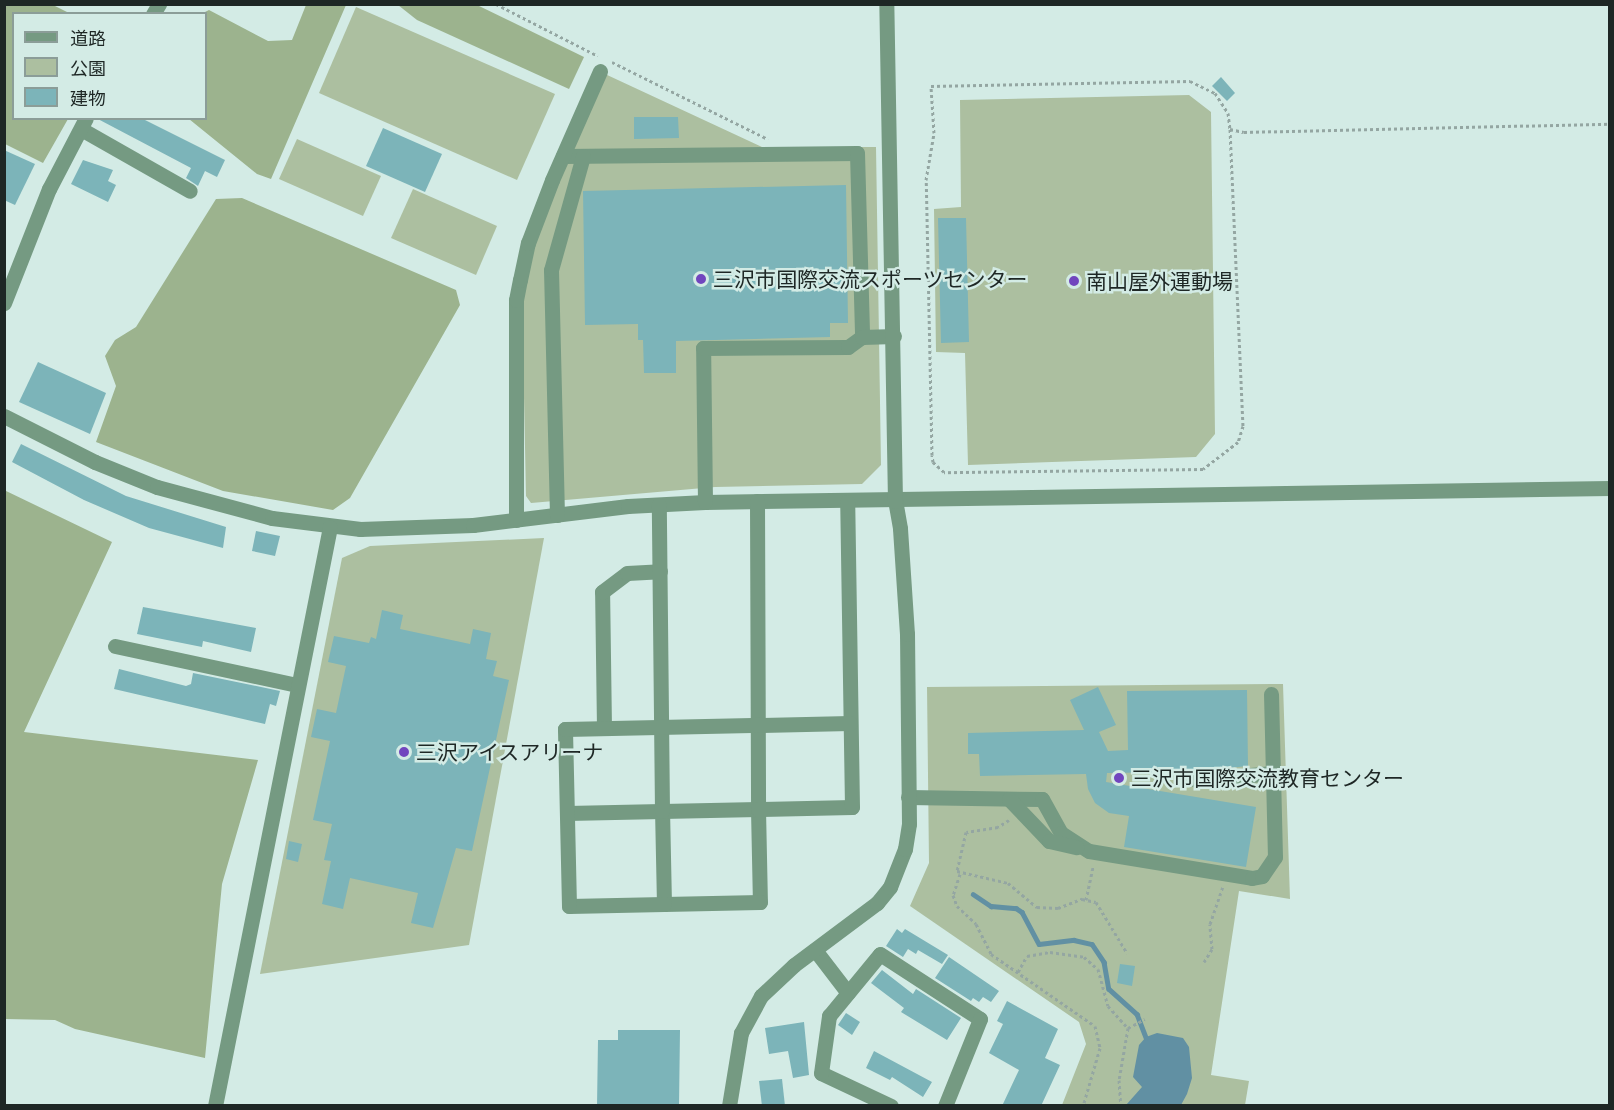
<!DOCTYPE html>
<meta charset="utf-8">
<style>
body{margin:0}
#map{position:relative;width:1614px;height:1110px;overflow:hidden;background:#d3ebe5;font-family:Lato,"Noto Sans JP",sans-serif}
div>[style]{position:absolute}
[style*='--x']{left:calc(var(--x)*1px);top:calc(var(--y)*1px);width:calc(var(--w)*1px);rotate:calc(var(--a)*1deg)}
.green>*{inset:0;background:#acbfa0}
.forest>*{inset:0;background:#9cb38e}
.water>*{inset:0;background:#6190a3}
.stream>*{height:4.5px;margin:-2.25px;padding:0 2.25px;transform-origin:2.25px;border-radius:2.25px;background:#6190a3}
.building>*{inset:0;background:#7cb4b9}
.path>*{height:3px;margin-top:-1.5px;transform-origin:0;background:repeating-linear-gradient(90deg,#94a6a2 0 3px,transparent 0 6px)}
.minor>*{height:15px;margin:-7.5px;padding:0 7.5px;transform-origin:7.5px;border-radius:7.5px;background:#759a82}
.dots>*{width:16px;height:16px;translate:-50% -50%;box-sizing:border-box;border:3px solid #d3ebe5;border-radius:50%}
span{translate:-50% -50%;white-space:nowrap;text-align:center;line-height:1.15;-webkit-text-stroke:5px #d3ebe5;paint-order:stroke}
.poi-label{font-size:21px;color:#1e2725}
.left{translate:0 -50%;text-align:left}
.frame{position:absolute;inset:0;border:6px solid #1e2725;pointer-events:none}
.legend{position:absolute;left:12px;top:12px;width:195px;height:108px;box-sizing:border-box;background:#d3ebe5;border:2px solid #8b9d98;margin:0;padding:8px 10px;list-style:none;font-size:18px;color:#1e2725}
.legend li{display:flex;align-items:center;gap:12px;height:30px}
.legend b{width:30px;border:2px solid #8b9d98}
</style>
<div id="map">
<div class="green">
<i style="clip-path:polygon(356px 7px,555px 94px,517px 180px,319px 93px)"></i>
<i style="clip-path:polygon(605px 74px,762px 147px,876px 147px,881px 465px,862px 484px,715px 487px,531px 503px,526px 496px,522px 299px,540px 225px)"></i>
<i style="clip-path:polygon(1189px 95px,1211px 112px,1215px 434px,1196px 457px,968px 465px,965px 353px,936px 352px,934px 209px,961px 207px,960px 100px)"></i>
<i style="clip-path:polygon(297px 139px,381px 176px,363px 216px,279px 179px)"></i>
<i style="clip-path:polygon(413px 189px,497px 226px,476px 275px,391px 238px)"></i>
<i style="clip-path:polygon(544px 538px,469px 945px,260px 974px,342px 558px,370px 546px)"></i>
<i style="clip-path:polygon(1283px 684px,1290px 899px,1239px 891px,1211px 1075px,1249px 1081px,1245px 1105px,1062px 1105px,1086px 1044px,1079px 1022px,910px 906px,929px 863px,927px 687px)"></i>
</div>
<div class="forest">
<i style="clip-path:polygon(4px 5px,53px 5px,69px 13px,14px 14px,14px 118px,68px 119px,43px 163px,5px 144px)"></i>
<i style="clip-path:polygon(306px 5px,346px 5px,271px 179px,257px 174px,189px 119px,206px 118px,203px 13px,209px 10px,268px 41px,292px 40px)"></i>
<i style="clip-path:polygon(398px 5px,477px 5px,584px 57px,569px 89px,417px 20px)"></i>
<i style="clip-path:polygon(242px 198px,456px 290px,460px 305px,350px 498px,333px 510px,223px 491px,96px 442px,116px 386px,105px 356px,115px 340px,136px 327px,216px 199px)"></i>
<i style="clip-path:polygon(4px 490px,112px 542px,24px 732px,258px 760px,222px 884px,205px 1058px,75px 1029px,55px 1020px,5px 1019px)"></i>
</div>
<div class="water">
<i style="clip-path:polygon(1157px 1033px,1183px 1038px,1189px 1047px,1192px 1078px,1187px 1094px,1181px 1105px,1126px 1105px,1142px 1087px,1133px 1077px,1139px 1045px,1146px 1037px)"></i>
</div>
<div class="stream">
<i style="--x:973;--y:894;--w:22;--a:34"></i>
<i style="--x:991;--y:906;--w:25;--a:5"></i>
<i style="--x:1016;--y:908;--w:7;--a:34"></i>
<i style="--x:1022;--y:912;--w:36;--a:62"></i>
<i style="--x:1039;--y:944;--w:35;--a:-7"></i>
<i style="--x:1074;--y:940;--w:18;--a:13"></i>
<i style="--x:1092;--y:944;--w:22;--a:56"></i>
<i style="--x:1104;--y:962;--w:27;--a:80"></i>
<i style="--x:1109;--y:989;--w:38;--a:42"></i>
<i style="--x:1137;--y:1014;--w:25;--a:69"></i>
</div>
<div class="building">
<i style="clip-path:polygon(1221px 77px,1235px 93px,1227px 101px,1212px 86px)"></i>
<i style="clip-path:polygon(634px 117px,678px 117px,679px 138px,634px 139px)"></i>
<i style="clip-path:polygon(96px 118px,141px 118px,225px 160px,217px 177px,205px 171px,198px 186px,186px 178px,191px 168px)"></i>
<i style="clip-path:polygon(383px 128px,442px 154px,425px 192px,366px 166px)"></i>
<i style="clip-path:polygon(4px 150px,35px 164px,15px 205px,4px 200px)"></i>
<i style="clip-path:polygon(83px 160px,113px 170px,108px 181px,116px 185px,108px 202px,71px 184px)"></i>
<i style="clip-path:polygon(846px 185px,848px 323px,830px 323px,830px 337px,676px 341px,676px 373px,644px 373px,643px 340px,638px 340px,638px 324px,585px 325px,583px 191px)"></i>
<i style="clip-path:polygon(938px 218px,966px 218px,969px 342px,941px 343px)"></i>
<i style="clip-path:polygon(38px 362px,106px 393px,90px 434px,19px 402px)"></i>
<i style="clip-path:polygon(21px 444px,126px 496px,226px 527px,223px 548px,149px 528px,84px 500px,12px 462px)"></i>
<i style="clip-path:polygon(256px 531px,280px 536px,275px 556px,252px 551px)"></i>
<i style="clip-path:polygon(143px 607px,256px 628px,251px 652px,203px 641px,202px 647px,137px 634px)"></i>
<i style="clip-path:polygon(382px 610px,403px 615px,400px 629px,470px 644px,473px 629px,491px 633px,486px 659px,497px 661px,493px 676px,509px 680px,472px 851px,456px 848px,433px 928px,411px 923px,418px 893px,350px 878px,343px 909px,322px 904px,331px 861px,324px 860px,332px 824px,313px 820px,330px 741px,311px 737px,317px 709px,336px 713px,346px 666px,328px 662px,334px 636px,369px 643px,371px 637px,376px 639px)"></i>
<i style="clip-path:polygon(119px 669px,186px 686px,191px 684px,193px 673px,280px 691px,276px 706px,270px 704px,265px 724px,114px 689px)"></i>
<i style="clip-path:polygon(1098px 687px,1116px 725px,1099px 732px,1108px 751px,1128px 750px,1127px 691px,1247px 690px,1248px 766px,1191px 772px,1107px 773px,1106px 782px,1256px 807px,1246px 867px,1124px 847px,1129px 816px,1109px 813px,1095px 803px,1088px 789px,1086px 774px,980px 776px,979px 754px,968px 754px,968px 733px,1084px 730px,1070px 700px)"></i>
<i style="clip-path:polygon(289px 841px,302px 844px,298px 862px,286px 859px)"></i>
<i style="clip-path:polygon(897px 929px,902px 933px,905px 929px,948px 955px,942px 964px,918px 950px,916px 954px,908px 949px,903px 957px,886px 946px)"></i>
<i style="clip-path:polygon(949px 957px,999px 991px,991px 1002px,983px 997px,979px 1002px,973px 998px,971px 1001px,935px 978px)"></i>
<i style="clip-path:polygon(1120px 964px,1135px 966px,1132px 986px,1117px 983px)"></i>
<i style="clip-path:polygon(882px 970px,913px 994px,916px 989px,961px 1018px,947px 1040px,901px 1012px,904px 1008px,871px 983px)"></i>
<i style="clip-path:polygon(1007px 1001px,1058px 1029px,1045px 1058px,1060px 1065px,1041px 1106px,1002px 1106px,1019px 1070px,989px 1053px,1003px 1024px,997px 1021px)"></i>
<i style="clip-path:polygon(846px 1013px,860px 1022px,852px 1035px,838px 1025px)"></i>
<i style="clip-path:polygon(804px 1022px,809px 1075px,793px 1078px,788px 1051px,769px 1054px,765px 1028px)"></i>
<i style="clip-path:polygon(618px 1030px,680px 1030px,679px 1106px,597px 1106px,598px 1040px,618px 1040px)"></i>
<i style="clip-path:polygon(874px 1051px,932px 1082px,923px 1097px,892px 1077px,890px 1080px,866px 1068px)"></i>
<i style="clip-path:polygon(782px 1079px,785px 1106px,762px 1106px,759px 1081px)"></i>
</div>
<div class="path">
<i style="--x:496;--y:4;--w:114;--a:27"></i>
<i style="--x:612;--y:62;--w:174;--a:26.3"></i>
<i style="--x:1190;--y:81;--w:28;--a:26"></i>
<i style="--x:1215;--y:93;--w:24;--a:57"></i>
<i style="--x:1228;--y:113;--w:16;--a:83"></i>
<i style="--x:1230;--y:129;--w:297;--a:87.5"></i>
<i style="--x:1243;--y:426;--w:17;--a:107"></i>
<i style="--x:1238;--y:442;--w:44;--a:142.4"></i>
<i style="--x:1203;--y:469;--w:259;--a:179.3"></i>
<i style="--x:944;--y:472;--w:15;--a:-138"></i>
<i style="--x:933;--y:462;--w:7;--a:-98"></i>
<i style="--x:932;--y:455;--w:275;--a:-91.2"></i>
<i style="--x:926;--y:180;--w:48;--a:-80.3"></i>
<i style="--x:934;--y:133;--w:47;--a:-93.7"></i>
<i style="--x:931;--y:86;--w:259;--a:-1.1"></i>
<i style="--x:1230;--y:129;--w:14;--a:12"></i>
<i style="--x:1244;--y:132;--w:366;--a:-1.3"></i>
<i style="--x:1009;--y:820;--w:13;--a:148"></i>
<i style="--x:998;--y:827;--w:32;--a:171"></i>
<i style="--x:966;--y:832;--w:40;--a:103"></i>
<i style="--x:957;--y:871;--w:52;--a:13.2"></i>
<i style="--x:1008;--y:883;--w:38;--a:40"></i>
<i style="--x:1037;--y:907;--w:21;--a:3"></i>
<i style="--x:1058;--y:908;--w:26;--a:-21"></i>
<i style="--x:1082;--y:899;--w:14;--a:12"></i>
<i style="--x:1096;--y:902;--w:60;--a:58.7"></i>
<i style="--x:960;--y:874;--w:22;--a:108"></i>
<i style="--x:953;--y:895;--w:12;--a:70"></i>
<i style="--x:957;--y:906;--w:26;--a:43"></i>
<i style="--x:976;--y:924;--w:34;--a:63"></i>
<i style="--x:991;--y:954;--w:126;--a:34.7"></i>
<i style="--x:1095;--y:1026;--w:23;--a:77"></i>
<i style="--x:1100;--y:1048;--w:60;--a:106.3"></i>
<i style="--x:1086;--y:900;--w:35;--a:-78"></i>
<i style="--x:1204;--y:962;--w:15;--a:-58"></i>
<i style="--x:1212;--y:949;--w:25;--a:-95"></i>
<i style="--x:1210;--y:924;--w:39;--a:-71"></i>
<i style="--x:1018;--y:972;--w:18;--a:-61"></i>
<i style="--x:1027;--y:956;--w:23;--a:-10"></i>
<i style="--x:1050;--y:952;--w:34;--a:8"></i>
<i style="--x:1084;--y:957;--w:18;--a:41"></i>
<i style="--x:1098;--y:969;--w:38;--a:75"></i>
<i style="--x:1108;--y:1006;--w:30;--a:48"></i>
<i style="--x:1128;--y:1028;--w:53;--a:99.8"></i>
<i style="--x:1119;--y:1080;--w:26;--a:86"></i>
<i style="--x:1128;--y:1028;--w:19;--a:-28"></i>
</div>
<div class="minor">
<i style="--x:153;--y:14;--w:12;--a:-59"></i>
<i style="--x:81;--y:129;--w:125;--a:29.6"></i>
<i style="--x:563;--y:156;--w:294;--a:-0.6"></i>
<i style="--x:857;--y:153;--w:184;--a:88.4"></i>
<i style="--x:4;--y:303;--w:123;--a:-68.5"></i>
<i style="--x:49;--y:189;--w:80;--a:-62.5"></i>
<i style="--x:4;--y:416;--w:102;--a:26.8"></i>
<i style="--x:95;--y:462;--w:67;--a:22"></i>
<i style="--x:157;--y:487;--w:119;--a:15.1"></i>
<i style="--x:272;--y:518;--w:89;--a:7.1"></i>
<i style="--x:360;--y:529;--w:113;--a:-2"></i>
<i style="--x:473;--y:525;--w:156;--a:-7"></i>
<i style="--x:628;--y:506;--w:77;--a:-3"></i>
<i style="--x:705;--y:502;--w:905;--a:-0.89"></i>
<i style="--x:757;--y:501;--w:308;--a:89.8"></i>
<i style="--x:758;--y:809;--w:93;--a:88.8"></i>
<i style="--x:760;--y:902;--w:96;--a:178.8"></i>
<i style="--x:664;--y:904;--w:93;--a:-91.2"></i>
<i style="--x:662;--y:811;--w:96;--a:-1.2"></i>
<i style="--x:758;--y:809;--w:94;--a:-1.2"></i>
<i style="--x:852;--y:807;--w:305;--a:-90.9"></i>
<i style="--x:705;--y:502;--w:154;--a:-90.7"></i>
<i style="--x:703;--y:348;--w:145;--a:-0.4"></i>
<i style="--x:848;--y:347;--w:17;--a:-36"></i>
<i style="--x:862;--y:337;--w:32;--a:-2"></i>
<i style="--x:557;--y:515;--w:245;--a:-91.4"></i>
<i style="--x:551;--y:270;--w:118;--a:-74.3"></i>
<i style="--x:516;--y:520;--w:220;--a:-90"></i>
<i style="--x:516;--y:300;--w:20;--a:-79"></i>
<i style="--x:520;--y:280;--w:38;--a:-78"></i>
<i style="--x:528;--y:243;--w:67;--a:-69.1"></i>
<i style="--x:552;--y:180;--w:119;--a:-66.2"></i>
<i style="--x:115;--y:646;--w:186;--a:12.1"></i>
<i style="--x:604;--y:728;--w:136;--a:-90.8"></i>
<i style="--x:602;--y:592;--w:31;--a:-37"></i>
<i style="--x:627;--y:573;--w:33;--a:-3"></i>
<i style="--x:1196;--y:780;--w:77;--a:-5.2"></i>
<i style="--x:908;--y:797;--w:134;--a:0.9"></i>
<i style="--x:1042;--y:799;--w:39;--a:61"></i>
<i style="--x:1061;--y:833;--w:33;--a:33"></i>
<i style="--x:1089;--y:851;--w:165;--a:9.4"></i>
<i style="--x:1252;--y:878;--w:10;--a:-11"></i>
<i style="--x:1262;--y:876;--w:23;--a:-56"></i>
<i style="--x:1275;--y:857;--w:163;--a:-91.4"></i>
<i style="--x:1009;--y:799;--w:58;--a:46.4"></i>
<i style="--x:1049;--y:841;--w:28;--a:13"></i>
<i style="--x:567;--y:813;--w:95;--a:-1.2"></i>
<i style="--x:662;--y:811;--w:306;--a:-90.6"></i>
<i style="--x:664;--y:904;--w:95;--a:178.8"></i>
<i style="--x:569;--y:906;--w:177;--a:-91.3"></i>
<i style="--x:565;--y:729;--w:285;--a:-1.2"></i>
<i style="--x:815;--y:950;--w:54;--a:52.5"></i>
<i style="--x:215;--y:1106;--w:590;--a:-78.77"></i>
<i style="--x:729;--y:1106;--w:74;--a:-80.7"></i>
<i style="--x:741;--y:1033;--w:42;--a:-61.6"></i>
<i style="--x:761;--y:996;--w:45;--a:-43.2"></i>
<i style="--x:794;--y:965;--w:104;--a:-36.8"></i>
<i style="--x:877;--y:903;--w:21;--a:-51"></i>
<i style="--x:890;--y:887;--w:41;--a:-68.5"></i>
<i style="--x:905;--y:849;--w:25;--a:-81"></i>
<i style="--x:909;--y:824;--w:190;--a:-90.6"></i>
<i style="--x:907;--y:634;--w:106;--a:-93.8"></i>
<i style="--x:900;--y:528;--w:27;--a:-100"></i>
<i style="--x:895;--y:501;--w:497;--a:-91"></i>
<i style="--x:891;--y:1106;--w:77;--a:-154.8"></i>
<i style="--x:821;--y:1073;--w:58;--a:-82"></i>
<i style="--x:829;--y:1016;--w:80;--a:-50.6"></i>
<i style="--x:880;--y:954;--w:119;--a:33"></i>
<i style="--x:980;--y:1019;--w:94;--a:111.9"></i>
</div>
<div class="dots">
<i style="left:701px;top:279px;background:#7146be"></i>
<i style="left:1074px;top:281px;background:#7146be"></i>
<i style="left:404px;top:752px;background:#7146be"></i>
<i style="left:1119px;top:778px;background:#7146be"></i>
</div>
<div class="poi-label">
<span class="left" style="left:713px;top:279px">三沢市国際交流スポーツセンター</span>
<span class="left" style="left:1086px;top:281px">南山屋外運動場</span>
<span class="left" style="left:416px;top:752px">三沢アイスアリーナ</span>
<span class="left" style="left:1131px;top:778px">三沢市国際交流教育センター</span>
</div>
<div class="frame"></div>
<ul class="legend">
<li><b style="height:8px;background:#759a82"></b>道路</li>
<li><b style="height:16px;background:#acbfa0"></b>公園</li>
<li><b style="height:16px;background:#7cb4b9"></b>建物</li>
</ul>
</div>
